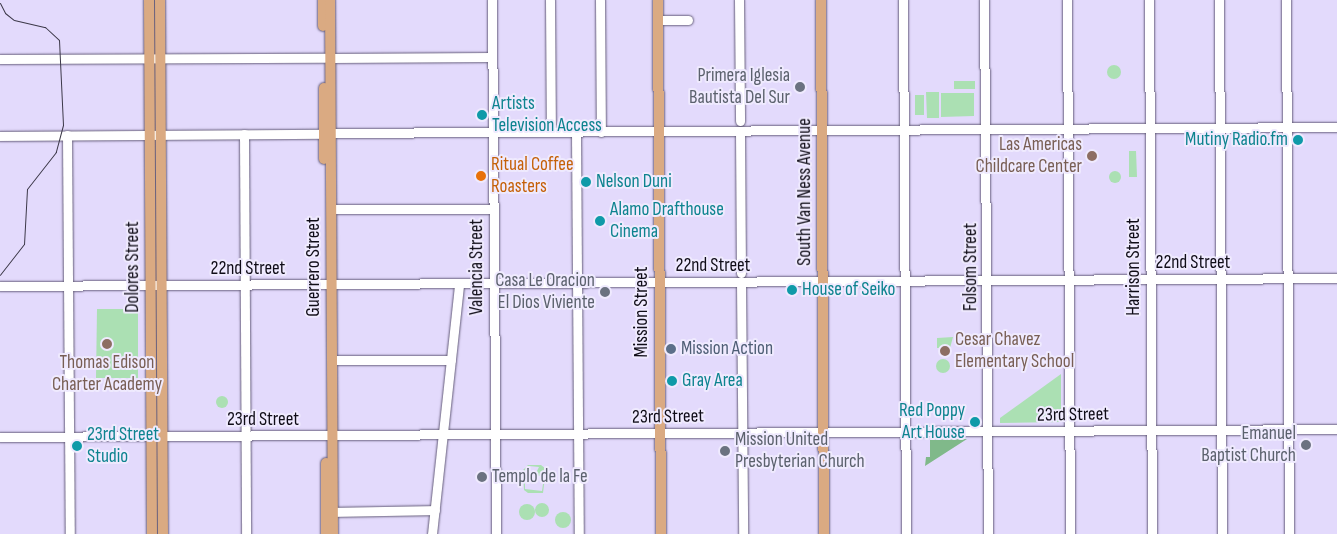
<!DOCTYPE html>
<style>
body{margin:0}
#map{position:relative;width:1337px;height:534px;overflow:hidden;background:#e3dafc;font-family:"Sofia Sans Condensed",sans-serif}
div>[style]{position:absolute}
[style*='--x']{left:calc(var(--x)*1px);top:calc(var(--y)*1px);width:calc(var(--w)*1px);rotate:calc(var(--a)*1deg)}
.green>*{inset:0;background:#abe0b3}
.round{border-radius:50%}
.forest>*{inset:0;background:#80b98a}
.roads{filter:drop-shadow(0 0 1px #655d7a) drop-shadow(0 0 1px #655d7a)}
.minor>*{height:9px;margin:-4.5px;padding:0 4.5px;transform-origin:4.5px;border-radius:4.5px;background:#fff}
.major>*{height:10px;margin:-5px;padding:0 5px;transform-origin:5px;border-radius:5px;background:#daaa82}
.tram>*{height:1px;margin:-0.5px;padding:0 0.5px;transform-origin:0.5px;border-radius:0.5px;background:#3c3848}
.dots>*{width:14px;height:14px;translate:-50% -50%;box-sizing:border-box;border:2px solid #efeafe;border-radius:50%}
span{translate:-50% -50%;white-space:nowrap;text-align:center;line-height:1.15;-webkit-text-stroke:4px #efeafe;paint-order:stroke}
.worship-label{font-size:19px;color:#5b616d}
.right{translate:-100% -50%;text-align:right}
.left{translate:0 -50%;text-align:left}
.culture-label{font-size:19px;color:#0d838f}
.education-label{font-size:19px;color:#785e54}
.food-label{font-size:19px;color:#c56008}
.street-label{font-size:19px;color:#0f0c17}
.service-label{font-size:19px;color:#4e5e75}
</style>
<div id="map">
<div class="green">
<i class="round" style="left:1107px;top:65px;width:14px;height:14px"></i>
<i style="clip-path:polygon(954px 81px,975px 81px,975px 89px,954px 89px)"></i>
<i style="clip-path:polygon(926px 92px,939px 92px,939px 118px,927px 118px)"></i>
<i style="clip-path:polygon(941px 93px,974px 93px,974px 116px,941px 117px)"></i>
<i style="clip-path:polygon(915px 95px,924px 95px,924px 115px,915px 115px)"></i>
<i style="clip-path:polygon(1129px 151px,1136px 151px,1137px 177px,1129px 177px)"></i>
<i class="round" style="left:1109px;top:171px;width:12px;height:12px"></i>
<i style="clip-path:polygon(97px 309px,138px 309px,138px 378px,96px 378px)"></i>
<i style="clip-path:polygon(953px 337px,950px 348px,937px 348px,937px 338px)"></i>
<i class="round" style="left:936px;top:359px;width:14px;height:14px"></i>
<i style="clip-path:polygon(1061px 374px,1061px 422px,1000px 423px,1000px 418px)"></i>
<i class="round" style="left:216px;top:396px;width:12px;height:12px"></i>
<i style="clip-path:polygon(evenodd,528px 465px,541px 465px,546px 469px,543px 493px,528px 493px,524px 490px,523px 470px,528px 465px,529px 466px,539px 467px,535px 475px,544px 477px,542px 491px,525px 489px,525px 470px,529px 466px)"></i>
<i class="round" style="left:535px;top:503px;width:14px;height:14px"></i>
<i class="round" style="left:519px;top:504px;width:16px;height:16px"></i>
<i class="round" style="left:555px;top:512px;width:16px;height:16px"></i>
</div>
<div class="forest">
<i style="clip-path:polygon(967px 439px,925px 466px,926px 457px,930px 457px,930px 440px)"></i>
</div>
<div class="roads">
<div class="minor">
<i style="--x:492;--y:0;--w:534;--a:89.57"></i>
<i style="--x:550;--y:0;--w:132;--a:89.6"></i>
<i style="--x:600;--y:0;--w:132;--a:89.6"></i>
<i style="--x:739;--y:0;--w:121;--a:89.5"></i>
<i style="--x:903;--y:0;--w:534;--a:89.68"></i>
<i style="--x:984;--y:0;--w:534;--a:89.57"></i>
<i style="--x:1067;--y:0;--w:534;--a:89.68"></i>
<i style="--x:1149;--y:0;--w:534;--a:89.68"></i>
<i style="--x:1219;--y:0;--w:534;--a:89.68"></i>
<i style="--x:1286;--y:0;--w:534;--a:89.68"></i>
<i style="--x:658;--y:20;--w:30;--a:0"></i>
<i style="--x:331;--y:58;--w:161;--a:-0.4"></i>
<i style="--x:0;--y:59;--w:324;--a:-0.2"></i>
<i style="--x:740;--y:131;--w:142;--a:89.6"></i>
<i style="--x:576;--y:132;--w:402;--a:89.6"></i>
<i style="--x:331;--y:133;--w:1006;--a:-0.34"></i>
<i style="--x:244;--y:134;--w:400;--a:89.7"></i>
<i style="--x:67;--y:135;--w:399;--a:89.6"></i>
<i style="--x:0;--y:136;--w:324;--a:-0.4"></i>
<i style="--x:331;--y:209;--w:162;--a:0"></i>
<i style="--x:741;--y:282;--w:252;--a:89.5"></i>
<i style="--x:0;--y:286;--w:1337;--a:-0.34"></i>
<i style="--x:332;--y:360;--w:119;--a:0"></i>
<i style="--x:0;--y:437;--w:1337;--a:-0.34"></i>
<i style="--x:333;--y:512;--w:102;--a:-1.1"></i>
<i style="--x:432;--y:534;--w:251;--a:-83.8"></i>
</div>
<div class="major">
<i style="--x:149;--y:0;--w:534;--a:89.68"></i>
<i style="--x:160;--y:0;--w:534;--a:89.68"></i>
<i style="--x:323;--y:0;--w:26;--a:90"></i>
<i style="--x:330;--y:0;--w:534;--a:89.68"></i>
<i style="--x:658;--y:0;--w:534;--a:89.68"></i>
<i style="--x:821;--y:0;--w:534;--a:89.68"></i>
<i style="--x:324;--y:88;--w:71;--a:90"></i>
<i style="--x:326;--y:463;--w:71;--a:90"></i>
</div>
</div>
<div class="tram">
<i style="--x:0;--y:3;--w:11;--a:63"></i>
<i style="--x:5;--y:13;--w:11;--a:38"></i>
<i style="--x:14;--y:20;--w:32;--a:13"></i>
<i style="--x:45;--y:27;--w:19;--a:43"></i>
<i style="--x:59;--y:40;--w:85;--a:87.3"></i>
<i style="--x:63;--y:125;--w:28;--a:105"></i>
<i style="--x:56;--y:152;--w:47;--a:128.1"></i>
<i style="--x:27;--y:189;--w:55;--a:93.1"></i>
<i style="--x:24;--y:244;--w:39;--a:128"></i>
</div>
<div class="dots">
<i style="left:800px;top:87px;background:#6b7280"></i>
<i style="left:482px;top:115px;background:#0f9aa8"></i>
<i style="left:1298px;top:140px;background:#0f9aa8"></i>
<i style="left:1092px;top:156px;background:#8d6e63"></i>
<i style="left:481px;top:176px;background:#e8710a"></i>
<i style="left:586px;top:182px;background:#0f9aa8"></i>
<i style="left:600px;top:221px;background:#0f9aa8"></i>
<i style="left:792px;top:290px;background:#0f9aa8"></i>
<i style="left:605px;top:292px;background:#6b7280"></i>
<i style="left:107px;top:344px;background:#8d6e63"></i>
<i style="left:671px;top:349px;background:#5c6f8a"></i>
<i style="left:945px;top:351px;background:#8d6e63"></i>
<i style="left:672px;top:381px;background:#0f9aa8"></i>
<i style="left:975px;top:422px;background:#0f9aa8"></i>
<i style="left:1306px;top:445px;background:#6b7280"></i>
<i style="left:77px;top:446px;background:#0f9aa8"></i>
<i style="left:725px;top:451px;background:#6b7280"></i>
<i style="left:482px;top:477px;background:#6b7280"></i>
</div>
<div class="worship-label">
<span class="right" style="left:790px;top:87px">Primera Iglesia<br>Bautista Del Sur</span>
<span class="right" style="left:595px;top:292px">Casa Le Oracion<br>El Dios Viviente</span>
<span class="right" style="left:1296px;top:445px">Emanuel<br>Baptist Church</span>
<span class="left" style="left:735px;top:451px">Mission United<br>Presbyterian Church</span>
<span class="left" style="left:492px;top:477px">Templo de la Fe</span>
</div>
<div class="culture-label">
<span class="left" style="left:492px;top:115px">Artists<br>Television Access</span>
<span class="right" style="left:1288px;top:140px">Mutiny Radio.fm</span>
<span class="left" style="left:596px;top:182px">Nelson Duni</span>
<span class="left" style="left:610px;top:221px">Alamo Drafthouse<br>Cinema</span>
<span class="left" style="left:802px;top:290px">House of Seiko</span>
<span class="left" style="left:682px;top:381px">Gray Area</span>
<span class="right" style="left:965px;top:422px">Red Poppy<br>Art House</span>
<span class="left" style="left:87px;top:446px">23rd Street<br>Studio</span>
</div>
<div class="education-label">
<span class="right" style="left:1082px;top:156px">Las Americas<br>Childcare Center</span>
<span class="left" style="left:955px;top:351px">Cesar Chavez<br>Elementary School</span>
<span style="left:107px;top:374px">Thomas Edison<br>Charter Academy</span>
</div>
<div class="food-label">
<span class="left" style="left:491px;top:176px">Ritual Coffee<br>Roasters</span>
</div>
<div class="street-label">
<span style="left:805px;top:192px;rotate:-90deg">South Van Ness Avenue</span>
<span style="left:1193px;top:263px">22nd Street</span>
<span style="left:713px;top:266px">22nd Street</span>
<span style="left:133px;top:267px;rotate:-90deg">Dolores Street</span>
<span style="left:314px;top:267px;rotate:-90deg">Guerrero Street</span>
<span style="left:477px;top:267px;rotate:-90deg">Valencia Street</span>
<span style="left:971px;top:267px;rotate:-90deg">Folsom Street</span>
<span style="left:1134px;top:267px;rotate:-90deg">Harrison Street</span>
<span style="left:248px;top:269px">22nd Street</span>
<span style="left:642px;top:312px;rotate:-90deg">Mission Street</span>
<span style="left:1073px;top:415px;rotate:-1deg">23rd Street</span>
<span style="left:668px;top:417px;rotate:-1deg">23rd Street</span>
<span style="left:263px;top:420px">23rd Street</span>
</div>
<div class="service-label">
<span class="left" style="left:681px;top:349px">Mission Action</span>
</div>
</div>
